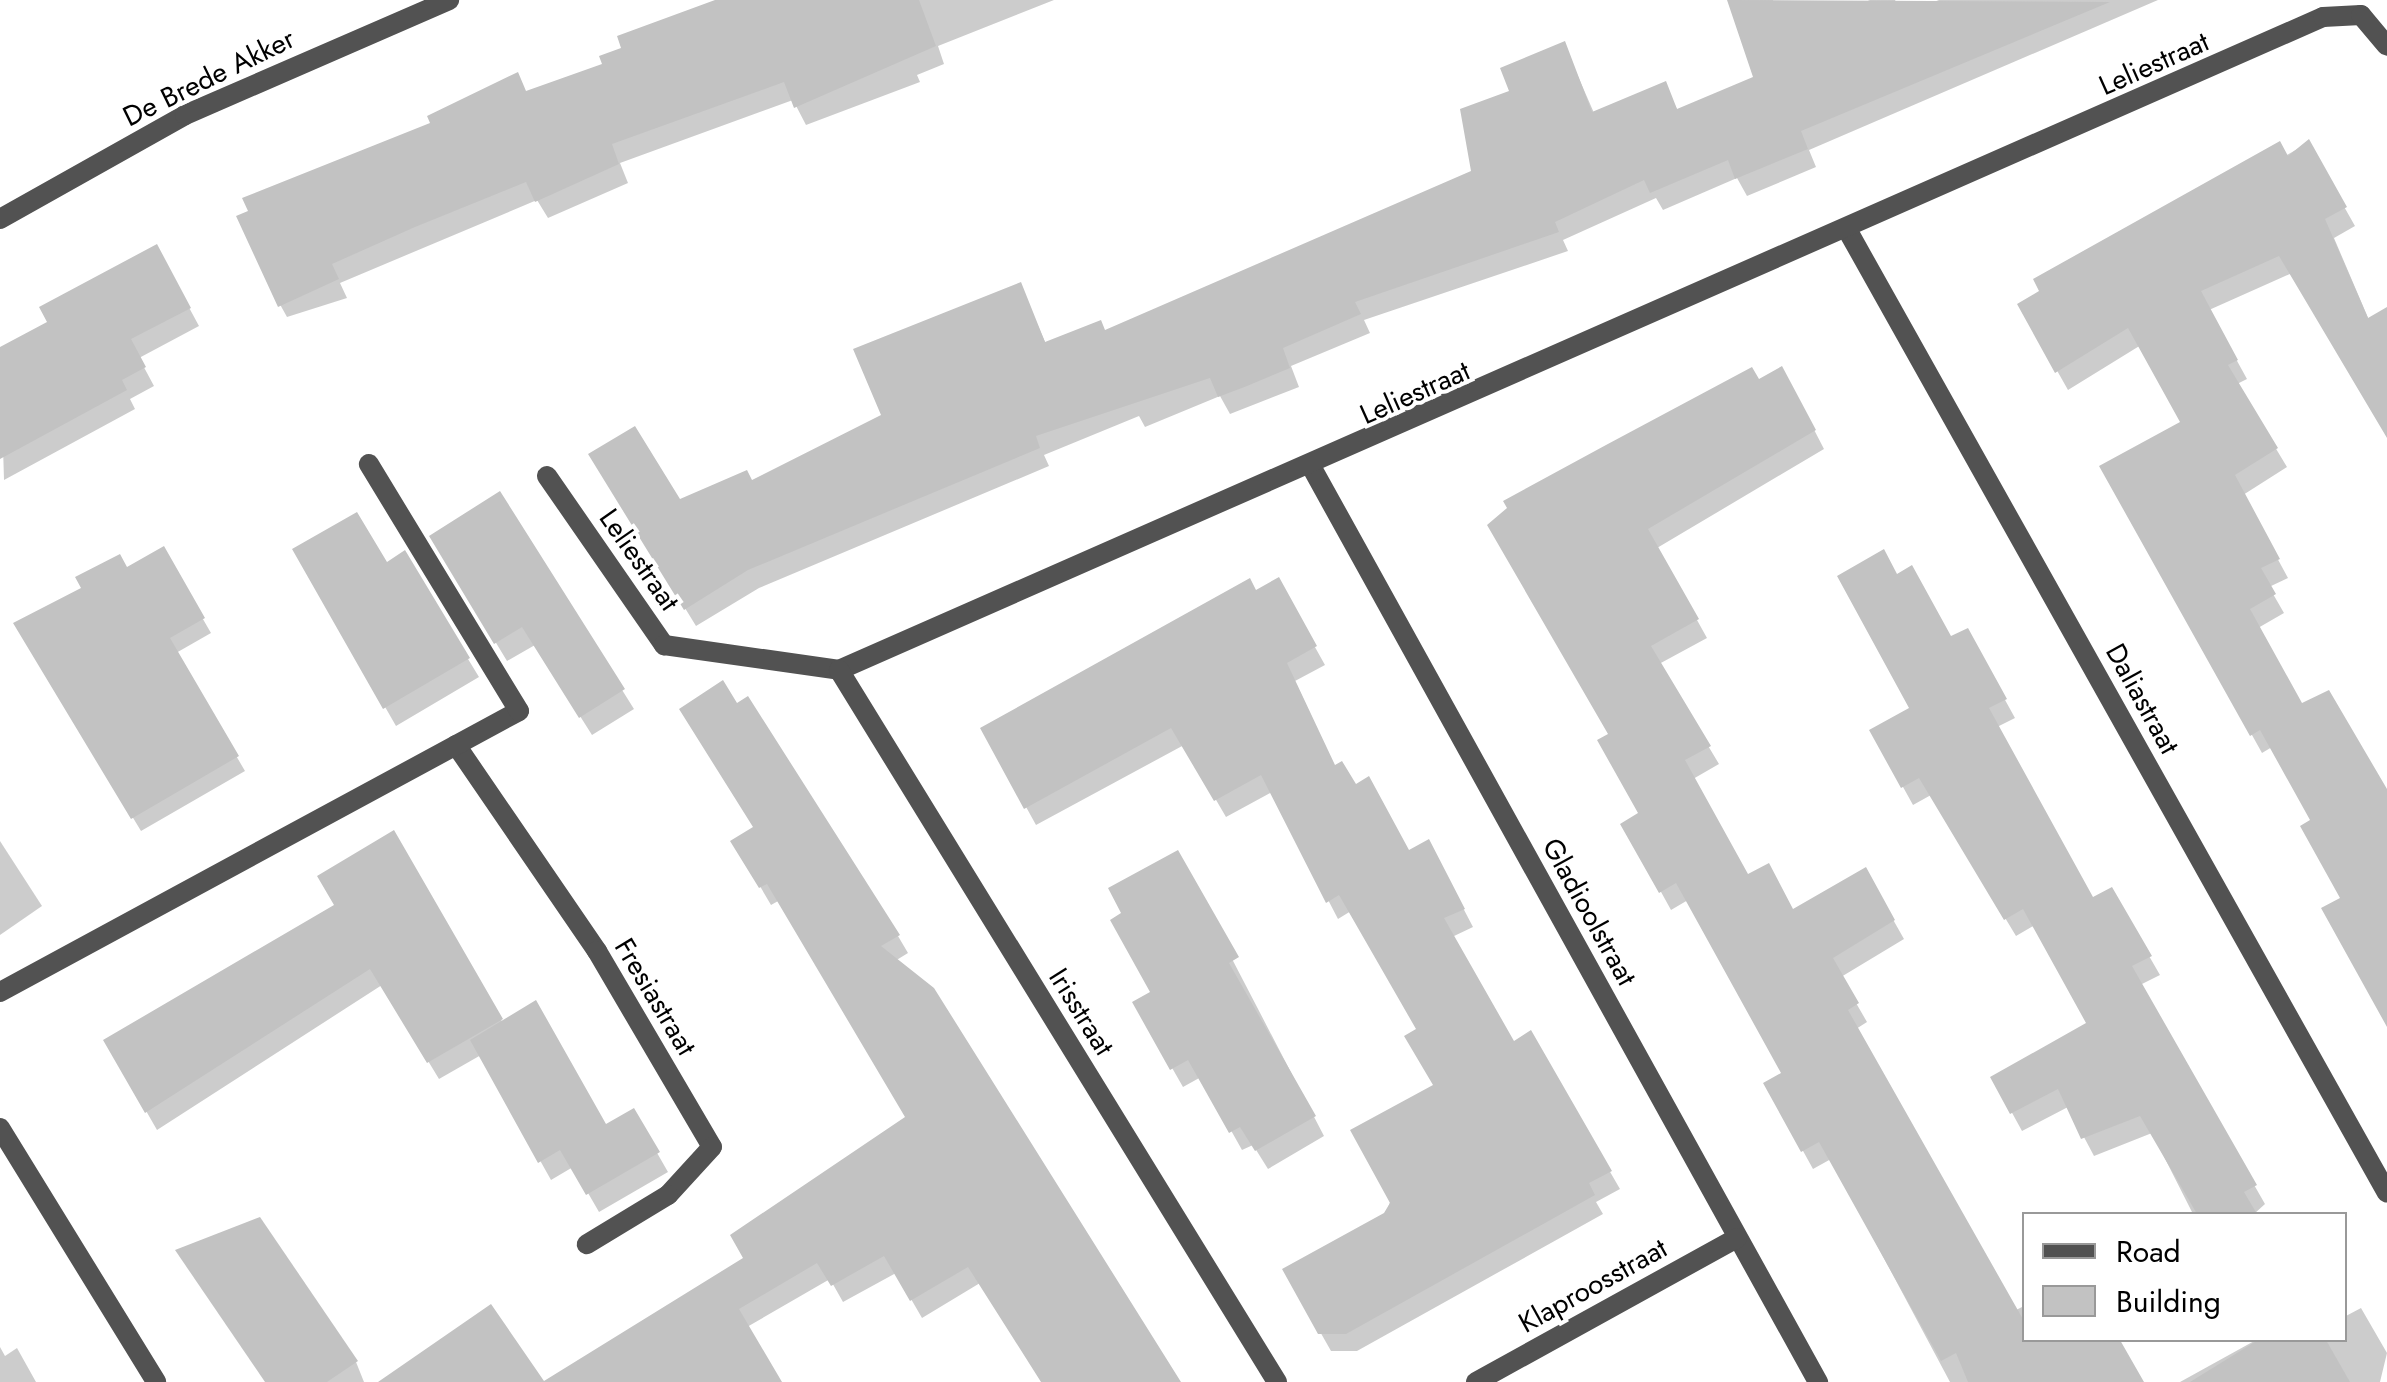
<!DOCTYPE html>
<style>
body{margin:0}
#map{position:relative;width:2387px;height:1382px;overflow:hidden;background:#fff;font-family:Jost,sans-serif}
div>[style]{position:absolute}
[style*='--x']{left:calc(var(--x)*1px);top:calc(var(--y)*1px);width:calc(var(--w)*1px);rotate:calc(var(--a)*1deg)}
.shadow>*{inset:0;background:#0003}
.building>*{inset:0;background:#c2c2c2}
.minor>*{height:20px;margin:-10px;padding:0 10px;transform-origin:10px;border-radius:10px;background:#525252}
span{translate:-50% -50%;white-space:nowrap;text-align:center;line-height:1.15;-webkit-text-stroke:8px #fff;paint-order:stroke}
.street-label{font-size:28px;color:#000}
.legend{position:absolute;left:2022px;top:1212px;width:325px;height:130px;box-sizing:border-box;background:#fff;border:2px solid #999;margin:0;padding:12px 18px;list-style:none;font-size:30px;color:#000}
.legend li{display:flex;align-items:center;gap:20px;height:50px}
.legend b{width:50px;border:2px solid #999}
</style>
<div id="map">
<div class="shadow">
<i style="clip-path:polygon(723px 0,1054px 0,938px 46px,944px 64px,917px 75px,920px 82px,806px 125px,793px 100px,620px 163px,628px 183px,548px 218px,537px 200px,340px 283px,347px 298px,287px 317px,277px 299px,527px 94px,605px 66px)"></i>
<i style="clip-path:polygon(1730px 0,1773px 0,1785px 36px,1870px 0,1895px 0,1903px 14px,1939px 0,2158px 0,1809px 150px,1816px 167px,1747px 196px,1737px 178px,1663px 210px,1656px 198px,1563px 240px,1568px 251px,1364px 320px,1370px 333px,1291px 366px,1299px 387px,1230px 414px,1220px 396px,1145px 427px,1139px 416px,1044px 455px,1049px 466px,759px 588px,696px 626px,602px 473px,679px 502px,752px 483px,884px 416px,1020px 285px,1046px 344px,1106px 332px,1474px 172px,1512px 92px,1564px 44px,1594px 113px,1664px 84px,1678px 111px,1756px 78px)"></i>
<i style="clip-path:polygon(2308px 143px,2355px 226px,2334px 238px,2369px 320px,2387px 310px,2387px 434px,2292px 273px,2209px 310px,2247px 379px,2237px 384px,2287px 467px,2243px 495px,2288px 578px,2269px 587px,2284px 613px,2258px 628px,2302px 706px,2387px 799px,2387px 989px,2314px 821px,2272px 747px,2262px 753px,2103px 467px,2183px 423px,2141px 345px,2068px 390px,2020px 305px)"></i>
<i style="clip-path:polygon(166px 265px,199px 326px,139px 358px,154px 386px,130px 399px,135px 409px,4px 480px,0 350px)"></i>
<i style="clip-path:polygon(1758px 382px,1792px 387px,1824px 449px,1657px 548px,1707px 638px,1659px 664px,1719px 764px,1693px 779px,1747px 878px,1793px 912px,1865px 870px,1904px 939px,1841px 977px,1867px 1022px,1856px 1029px,2016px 1310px,2024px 1306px,2024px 1340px,2118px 1340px,2142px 1382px,1950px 1382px,1831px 1159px,1813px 1169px,1766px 1084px,1785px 1074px,1688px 900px,1671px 910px,1624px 825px,1641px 814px,1612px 735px,1490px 525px)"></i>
<i style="clip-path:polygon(500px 495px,634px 709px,592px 735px,535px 645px,507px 661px,432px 537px)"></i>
<i style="clip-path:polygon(163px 550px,211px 633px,176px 653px,245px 771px,141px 831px,16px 624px)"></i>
<i style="clip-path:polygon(295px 550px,386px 565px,404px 554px,479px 677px,396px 726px)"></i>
<i style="clip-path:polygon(1897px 577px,1950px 639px,1967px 631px,2015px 718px,1997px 727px,2092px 900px,2111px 890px,2160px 975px,2140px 985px,2265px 1204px,2254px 1214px,2193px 1214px,2152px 1133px,2094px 1156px,2068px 1107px,2022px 1131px,1993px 1078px,2089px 1024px,2035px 925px,2016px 936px,1931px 795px,1913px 805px,1872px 731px,1912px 709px)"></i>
<i style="clip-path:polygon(1278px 581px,1325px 665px,1295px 681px,1335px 767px,1409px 853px,1438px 860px,1473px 927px,1452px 937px,1513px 1045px,1530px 1034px,1620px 1189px,1596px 1202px,1603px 1214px,1357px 1351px,1331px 1351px,1285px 1270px,1385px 1215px,1436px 1086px,1419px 1030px,1351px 911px,1338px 919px,1272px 792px,1226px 817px,1184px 745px,1036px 825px,983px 729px)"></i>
<i style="clip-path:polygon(393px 834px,503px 1023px,605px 1127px,633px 1111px,668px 1172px,599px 1212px,573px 1167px,551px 1180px,481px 1055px,439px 1079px,382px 985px,157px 1130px,106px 1041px,337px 906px)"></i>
<i style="clip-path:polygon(0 841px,42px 906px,0 935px)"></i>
<i style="clip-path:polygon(734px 842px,898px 936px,908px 953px,895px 961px,1178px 1382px,1075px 1382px,980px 1283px,922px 1318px,896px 1273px,843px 1302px,830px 1279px,747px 1327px,779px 1382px,548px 1382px,747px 1259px,908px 1118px,780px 900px,771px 905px)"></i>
<i style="clip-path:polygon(1177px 853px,1324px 1136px,1268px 1169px,1253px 1145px,1242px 1150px,1201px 1077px,1183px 1087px,1135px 1003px,1154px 993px,1125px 914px)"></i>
<i style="clip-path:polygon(2361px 1308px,2387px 1353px,2380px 1382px,2180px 1382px,2256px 1340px,2344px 1340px,2344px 1317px)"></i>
<i style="clip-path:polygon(0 1347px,5px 1356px,17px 1348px,36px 1382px,0 1382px)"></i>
<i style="clip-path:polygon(356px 1362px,364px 1382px,266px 1382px)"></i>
</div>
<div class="building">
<i style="clip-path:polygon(715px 0,919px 0,936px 46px,794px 108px,784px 82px,612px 144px,619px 164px,535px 202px,526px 182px,415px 227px,332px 264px,339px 279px,278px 307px,236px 216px,248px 211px,242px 198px,430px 123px,427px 116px,518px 72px,526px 91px,602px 64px,599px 56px,621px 48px,617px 36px)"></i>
<i style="clip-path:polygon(1727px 0,2110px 2px,1801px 131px,1808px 149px,1735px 179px,1728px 160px,1650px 193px,1644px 180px,1555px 222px,1559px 232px,1355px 302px,1361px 314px,1283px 348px,1290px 368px,1247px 386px,1218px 397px,1210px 378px,1036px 436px,1040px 448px,748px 570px,684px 610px,588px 454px,635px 426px,680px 499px,747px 470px,752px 480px,881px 415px,853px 349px,1021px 282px,1045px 342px,1101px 320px,1105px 330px,1471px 171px,1460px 109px,1509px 91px,1500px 68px,1565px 41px,1592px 112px,1666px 81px,1677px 109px,1753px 77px)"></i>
<i style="clip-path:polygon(2309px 139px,2347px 207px,2325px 219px,2368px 318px,2387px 307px,2387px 438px,2279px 256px,2201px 291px,2238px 360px,2228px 365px,2278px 448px,2235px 475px,2280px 559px,2261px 568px,2276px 594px,2250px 609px,2302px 703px,2329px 690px,2387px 789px,2387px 1027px,2321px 908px,2340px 898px,2300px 826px,2310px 820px,2260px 730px,2250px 736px,2099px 466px,2180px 422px,2128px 328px,2055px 373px,2017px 304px,2039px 291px,2033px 279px,2280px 141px,2288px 156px)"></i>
<i style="clip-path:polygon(157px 244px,191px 308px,131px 339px,146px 367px,122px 380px,127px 390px,0 459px,0 347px,47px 322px,39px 307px)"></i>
<i style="clip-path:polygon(1782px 366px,1816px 430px,1648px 529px,1699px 619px,1651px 646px,1711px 746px,1685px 760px,1748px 874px,1769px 863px,1793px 909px,1866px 867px,1895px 920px,1833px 958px,1859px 1003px,1848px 1010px,2024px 1321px,2024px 1340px,2120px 1340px,2144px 1382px,1968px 1382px,1956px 1353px,1941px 1361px,1819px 1142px,1801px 1152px,1763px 1083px,1781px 1073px,1676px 883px,1659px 893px,1620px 824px,1638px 813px,1597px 740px,1608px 734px,1487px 525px,1507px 508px,1503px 501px,1606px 445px,1752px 367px,1759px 379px)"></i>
<i style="clip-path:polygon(500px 491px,625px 689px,579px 718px,522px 627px,494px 644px,429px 536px)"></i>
<i style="clip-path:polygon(357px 512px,387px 562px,405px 550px,470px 658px,383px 709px,292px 549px)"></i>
<i style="clip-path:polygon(164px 546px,205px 618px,170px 638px,239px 756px,131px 819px,13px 623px,81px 588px,75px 577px,120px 554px,127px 567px)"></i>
<i style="clip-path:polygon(1884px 549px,1897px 574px,1912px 565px,1951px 636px,1968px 628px,2007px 699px,1989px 708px,2093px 897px,2112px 887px,2152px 956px,2132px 966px,2257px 1185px,2244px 1192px,2257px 1214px,2197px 1214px,2140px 1116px,2081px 1139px,2058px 1089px,2010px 1114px,1990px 1077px,2086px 1023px,2023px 909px,2004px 920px,1919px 778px,1901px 788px,1869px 730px,1909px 708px,1837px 576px)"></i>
<i style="clip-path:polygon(1279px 577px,1317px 646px,1287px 663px,1335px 765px,1342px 761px,1356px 784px,1369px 776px,1409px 850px,1429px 839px,1465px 909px,1444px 918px,1514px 1041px,1531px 1030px,1612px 1171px,1589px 1183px,1595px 1195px,1346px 1334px,1318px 1334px,1282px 1269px,1384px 1213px,1390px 1203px,1350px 1130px,1433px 1085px,1404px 1036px,1416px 1029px,1339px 895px,1326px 903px,1261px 775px,1214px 801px,1171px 728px,1024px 809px,980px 728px,1250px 578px,1256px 590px)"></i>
<i style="clip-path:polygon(723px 680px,737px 703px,748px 696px,900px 935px,881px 946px,934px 988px,1181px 1382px,1041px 1382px,968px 1267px,910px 1301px,884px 1256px,831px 1286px,817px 1263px,739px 1309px,782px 1382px,378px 1382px,491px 1304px,544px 1381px,743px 1258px,730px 1235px,905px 1117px,767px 884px,759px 888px,730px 841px,753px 827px,679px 709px)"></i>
<i style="clip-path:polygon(394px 830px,503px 1019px,427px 1063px,370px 969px,145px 1113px,103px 1040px,334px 905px,317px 876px)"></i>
<i style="clip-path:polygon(1178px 850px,1239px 957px,1229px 963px,1316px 1116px,1255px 1151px,1240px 1127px,1229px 1133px,1188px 1060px,1170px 1070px,1132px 1002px,1150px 992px,1110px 920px,1121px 913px,1108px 888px)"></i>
<i style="clip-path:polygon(536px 1000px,606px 1124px,634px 1108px,660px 1152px,586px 1195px,560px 1150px,538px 1163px,470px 1040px)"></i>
<i style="clip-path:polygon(260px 1217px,358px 1361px,327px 1382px,265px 1382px,175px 1250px)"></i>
<i style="clip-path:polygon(2258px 1340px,2326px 1340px,2350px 1382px,2190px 1382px)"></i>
</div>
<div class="minor">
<i style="--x:0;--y:219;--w:212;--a:-29.3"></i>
<i style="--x:185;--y:115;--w:288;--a:-23.5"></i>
<i style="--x:1849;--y:233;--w:1100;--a:60.73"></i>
<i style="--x:1312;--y:468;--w:1045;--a:61.03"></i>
<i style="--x:547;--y:476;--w:206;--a:55.3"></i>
<i style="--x:664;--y:645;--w:177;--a:8.1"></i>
<i style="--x:839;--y:670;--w:1621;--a:-23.75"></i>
<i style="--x:2323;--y:17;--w:38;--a:-3"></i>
<i style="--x:2361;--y:15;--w:40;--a:50"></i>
<i style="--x:839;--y:670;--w:836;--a:58.4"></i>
<i style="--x:456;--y:745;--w:250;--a:55.6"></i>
<i style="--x:597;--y:951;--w:227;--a:59.6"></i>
<i style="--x:712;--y:1147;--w:65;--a:132.5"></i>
<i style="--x:668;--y:1195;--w:95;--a:148.8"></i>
<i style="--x:0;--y:992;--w:590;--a:-28.43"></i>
<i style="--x:519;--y:711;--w:289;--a:-121.3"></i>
<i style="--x:0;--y:1128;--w:298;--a:58.4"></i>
<i style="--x:1476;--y:1382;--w:298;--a:-28.9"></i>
</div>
<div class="street-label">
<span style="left:2154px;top:64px;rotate:-24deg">Leliestraat</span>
<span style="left:209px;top:78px;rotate:-26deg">De Brede Akker</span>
<span style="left:1415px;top:393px;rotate:-24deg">Leliestraat</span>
<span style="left:639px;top:560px;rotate:55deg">Leliestraat</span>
<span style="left:2142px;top:699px;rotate:61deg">Daliastraat</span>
<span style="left:1589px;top:912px;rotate:61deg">Gladioolstraat</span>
<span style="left:655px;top:997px;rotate:59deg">Fresiastraat</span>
<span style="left:1081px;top:1012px;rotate:58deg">Irisstraat</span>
<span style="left:1593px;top:1286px;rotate:-29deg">Klaproosstraat</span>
</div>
<ul class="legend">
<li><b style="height:12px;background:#525252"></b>Road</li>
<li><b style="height:28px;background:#c2c2c2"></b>Building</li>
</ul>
</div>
